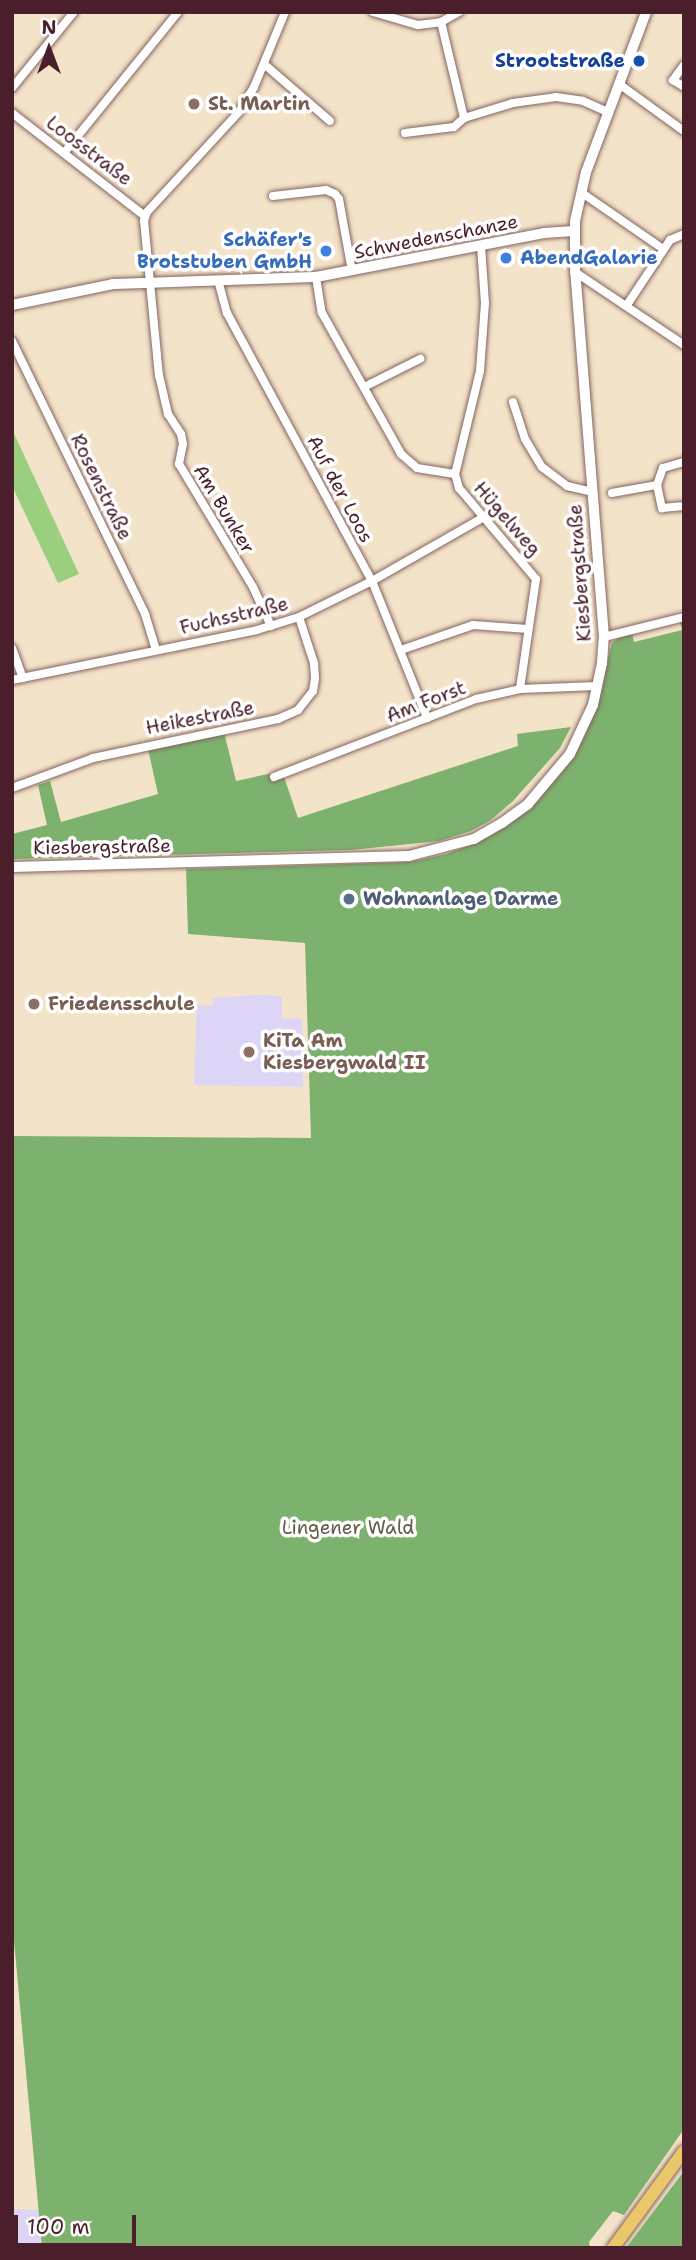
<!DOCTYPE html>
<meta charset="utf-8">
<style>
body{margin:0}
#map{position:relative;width:696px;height:2260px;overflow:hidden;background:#f3e3c8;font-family:"Shantell Sans",sans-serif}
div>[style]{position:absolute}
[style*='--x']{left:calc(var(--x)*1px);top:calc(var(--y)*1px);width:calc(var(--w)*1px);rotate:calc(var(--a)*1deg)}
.built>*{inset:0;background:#ddd5f6}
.green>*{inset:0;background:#9bcf80}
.forest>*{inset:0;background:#7cb26e}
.roads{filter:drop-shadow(0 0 2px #856462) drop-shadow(0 0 2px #856462)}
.minor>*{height:8px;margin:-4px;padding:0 4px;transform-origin:4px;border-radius:4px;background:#fff}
.tertiary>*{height:10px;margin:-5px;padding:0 5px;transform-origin:5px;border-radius:5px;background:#fff}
.primary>*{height:12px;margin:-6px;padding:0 6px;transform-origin:6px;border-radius:6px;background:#eac769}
.dots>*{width:19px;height:19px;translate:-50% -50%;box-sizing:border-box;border:4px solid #fff;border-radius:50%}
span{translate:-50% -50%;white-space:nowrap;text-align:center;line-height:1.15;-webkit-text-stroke:7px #fff;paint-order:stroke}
.transit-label{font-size:19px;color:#164399;font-weight:700}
.right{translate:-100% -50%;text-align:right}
.education-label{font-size:19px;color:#785e54;font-weight:700}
.left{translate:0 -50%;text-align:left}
.street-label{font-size:19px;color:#4a1f2b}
.shop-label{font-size:19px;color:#366cbe;font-weight:700}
.service-label{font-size:19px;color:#4e5e75;font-weight:700}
.park-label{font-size:19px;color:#665d49}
.frame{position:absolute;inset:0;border:14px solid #4a1f2b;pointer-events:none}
.north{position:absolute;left:14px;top:14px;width:70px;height:70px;-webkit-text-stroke:5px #fff;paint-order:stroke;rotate:0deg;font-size:19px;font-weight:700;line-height:28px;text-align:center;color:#4a1f2b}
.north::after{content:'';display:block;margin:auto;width:24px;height:32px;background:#4a1f2b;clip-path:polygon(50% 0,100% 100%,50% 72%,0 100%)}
.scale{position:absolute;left:14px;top:2215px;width:122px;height:32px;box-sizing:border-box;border:4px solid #4a1f2b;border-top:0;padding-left:9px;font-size:21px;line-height:24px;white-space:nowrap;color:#4a1f2b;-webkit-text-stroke:5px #fff;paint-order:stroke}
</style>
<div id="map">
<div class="built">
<i style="clip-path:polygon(261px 995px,282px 996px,282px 1018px,302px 1019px,303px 1087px,194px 1085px,197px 1005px,213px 1006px,213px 998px)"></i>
<i style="clip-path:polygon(12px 2209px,39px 2210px,42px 2248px,12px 2248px)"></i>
</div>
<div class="green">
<i style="clip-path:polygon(12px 429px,79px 574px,58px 583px,12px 486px)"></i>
</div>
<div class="forest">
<i style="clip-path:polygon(684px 621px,684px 2129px,624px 2215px,613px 2211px,589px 2242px,590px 2248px,42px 2248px,12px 1919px,12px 1136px,311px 1138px,305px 943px,188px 934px,186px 869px,410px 862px,446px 854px,476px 843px,545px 786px,596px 706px,612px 643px,622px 635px,632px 633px,634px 642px,682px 630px,680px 622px)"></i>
<i style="clip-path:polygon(571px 727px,560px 748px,513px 801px,491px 820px,471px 831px,439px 841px,351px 850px,12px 859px,12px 834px,47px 825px,38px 785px,50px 781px,61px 822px,158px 794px,148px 749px,224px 732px,236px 781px,282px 771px,298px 818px,518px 746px,517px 734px)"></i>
<i style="clip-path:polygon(684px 2171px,684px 2248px,626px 2248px,681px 2175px)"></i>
</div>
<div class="roads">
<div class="minor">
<i style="--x:373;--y:12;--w:47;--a:16.1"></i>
<i style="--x:418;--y:25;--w:23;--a:-7"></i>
<i style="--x:441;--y:22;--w:21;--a:-29"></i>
<i style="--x:441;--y:22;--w:99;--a:76.5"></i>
<i style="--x:264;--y:64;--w:87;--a:40.8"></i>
<i style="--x:684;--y:65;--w:19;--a:126"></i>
<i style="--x:673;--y:80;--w:13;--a:32"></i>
<i style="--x:619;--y:84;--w:80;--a:35.9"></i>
<i style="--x:12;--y:88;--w:98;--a:-50.8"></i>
<i style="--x:12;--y:113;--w:168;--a:37.8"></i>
<i style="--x:405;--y:133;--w:49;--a:-7"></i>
<i style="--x:454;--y:127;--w:13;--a:-42"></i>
<i style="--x:464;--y:118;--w:51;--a:-17"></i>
<i style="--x:513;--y:103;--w:43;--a:-7.9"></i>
<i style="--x:556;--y:97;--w:27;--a:8"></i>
<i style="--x:583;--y:101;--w:27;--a:24"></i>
<i style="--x:64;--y:153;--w:181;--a:-51"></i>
<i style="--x:585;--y:195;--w:95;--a:34.7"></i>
<i style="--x:273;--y:196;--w:53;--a:-6.5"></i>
<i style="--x:326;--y:190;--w:10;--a:24"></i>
<i style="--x:335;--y:194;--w:6;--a:51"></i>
<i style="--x:339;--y:199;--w:73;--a:79.8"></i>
<i style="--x:481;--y:246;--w:57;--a:86"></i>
<i style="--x:485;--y:303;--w:68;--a:94.2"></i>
<i style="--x:480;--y:371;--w:106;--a:103.6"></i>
<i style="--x:455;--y:474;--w:15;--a:74"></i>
<i style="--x:459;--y:488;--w:119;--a:49.8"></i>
<i style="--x:536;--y:579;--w:111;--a:98.3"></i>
<i style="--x:575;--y:272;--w:131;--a:33.8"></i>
<i style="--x:316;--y:277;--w:36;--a:81"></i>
<i style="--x:322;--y:313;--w:162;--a:60.7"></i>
<i style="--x:401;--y:454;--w:21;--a:41"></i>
<i style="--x:417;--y:468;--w:38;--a:9"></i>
<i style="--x:218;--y:280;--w:34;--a:75"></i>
<i style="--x:227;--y:313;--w:305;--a:61.6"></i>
<i style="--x:372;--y:581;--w:148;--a:68.1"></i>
<i style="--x:627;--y:305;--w:78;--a:-56.5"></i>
<i style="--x:670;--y:240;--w:15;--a:-23"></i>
<i style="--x:12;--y:341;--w:304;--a:64"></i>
<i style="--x:145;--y:614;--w:37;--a:73"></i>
<i style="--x:364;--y:387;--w:63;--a:-26.6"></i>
<i style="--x:513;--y:402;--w:39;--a:72"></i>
<i style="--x:525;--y:439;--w:33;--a:59"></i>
<i style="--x:542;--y:467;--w:31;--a:37"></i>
<i style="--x:567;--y:486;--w:26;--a:13"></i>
<i style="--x:657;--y:485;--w:24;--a:78"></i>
<i style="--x:662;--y:508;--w:22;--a:-5"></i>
<i style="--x:612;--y:493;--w:46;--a:-10.1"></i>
<i style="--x:657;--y:485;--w:18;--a:-71"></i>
<i style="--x:663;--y:468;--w:22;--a:-16"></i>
<i style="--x:271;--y:626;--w:43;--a:-114.8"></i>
<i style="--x:253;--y:587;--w:144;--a:-121"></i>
<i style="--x:179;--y:464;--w:20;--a:-79"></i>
<i style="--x:183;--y:444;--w:10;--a:-101"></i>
<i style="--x:181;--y:434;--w:24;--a:-123"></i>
<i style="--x:168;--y:414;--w:39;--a:-103"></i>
<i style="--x:159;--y:376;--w:156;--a:-95.5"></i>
<i style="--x:144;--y:221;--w:9;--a:-72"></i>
<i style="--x:147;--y:212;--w:136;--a:-47.4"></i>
<i style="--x:239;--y:112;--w:29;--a:-59"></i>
<i style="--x:254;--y:87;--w:81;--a:-67.5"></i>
<i style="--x:604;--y:637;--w:82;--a:-14"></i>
<i style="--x:12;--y:648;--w:32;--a:70"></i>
<i style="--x:401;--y:650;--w:76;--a:-19.1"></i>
<i style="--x:473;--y:625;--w:55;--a:4.2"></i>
<i style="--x:12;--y:680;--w:250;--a:-11.5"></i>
<i style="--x:257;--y:630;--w:44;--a:-17.2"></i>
<i style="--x:299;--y:617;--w:81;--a:-26.3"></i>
<i style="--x:372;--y:581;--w:129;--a:-29.7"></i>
<i style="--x:274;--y:777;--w:217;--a:-21.1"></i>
<i style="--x:476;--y:699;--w:45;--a:-12.8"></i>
<i style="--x:520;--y:689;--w:77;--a:-2.2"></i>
<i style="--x:12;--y:788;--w:86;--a:-20.3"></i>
<i style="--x:93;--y:758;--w:189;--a:-11.9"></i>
<i style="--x:278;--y:719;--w:22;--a:-24"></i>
<i style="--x:298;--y:710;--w:24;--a:-52"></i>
<i style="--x:313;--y:691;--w:13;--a:-81"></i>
<i style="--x:315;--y:678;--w:15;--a:-94"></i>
<i style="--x:314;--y:663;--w:48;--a:-108.1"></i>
</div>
<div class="tertiary">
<i style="--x:12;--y:305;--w:103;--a:-11.7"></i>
<i style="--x:113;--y:284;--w:203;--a:-2"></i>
<i style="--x:316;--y:277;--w:232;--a:-10.9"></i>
<i style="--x:544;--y:233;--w:30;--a:-4"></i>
<i style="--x:12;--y:867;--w:397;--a:-1.6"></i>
<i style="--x:409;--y:856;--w:67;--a:-14.7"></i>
<i style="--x:474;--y:839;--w:32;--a:-30"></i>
<i style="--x:502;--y:823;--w:32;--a:-36"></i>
<i style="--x:528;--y:804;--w:65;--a:-50"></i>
<i style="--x:570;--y:754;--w:54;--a:-64.9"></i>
<i style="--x:593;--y:705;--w:43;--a:-77.9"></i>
<i style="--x:602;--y:663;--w:26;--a:-86"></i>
<i style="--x:604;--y:637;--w:366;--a:-94.5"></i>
<i style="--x:575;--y:272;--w:51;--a:-90"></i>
<i style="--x:575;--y:221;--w:50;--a:-77.3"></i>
<i style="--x:586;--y:172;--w:171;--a:-69.4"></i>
</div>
<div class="primary">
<i style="--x:613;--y:2248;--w:120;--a:-53.8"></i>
</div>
</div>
<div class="dots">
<i style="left:639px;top:61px;background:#1a4fb4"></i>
<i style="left:194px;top:104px;background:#8d6e63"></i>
<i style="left:326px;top:251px;background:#3f7fe0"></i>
<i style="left:506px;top:258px;background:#3f7fe0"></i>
<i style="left:349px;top:899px;background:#5c6f8a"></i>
<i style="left:34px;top:1004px;background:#8d6e63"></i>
<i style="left:249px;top:1052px;background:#8d6e63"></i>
</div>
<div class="transit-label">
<span class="right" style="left:625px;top:61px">Strootstraße</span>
</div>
<div class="education-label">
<span class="left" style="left:208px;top:104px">St. Martin</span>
<span class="left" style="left:48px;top:1004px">Friedensschule</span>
<span class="left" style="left:263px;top:1052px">KiTa Am<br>Kiesbergwald II</span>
</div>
<div class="street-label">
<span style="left:89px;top:151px;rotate:37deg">Loosstraße</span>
<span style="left:436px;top:237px;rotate:-11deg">Schwedenschanze</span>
<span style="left:101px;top:487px;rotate:64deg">Rosenstraße</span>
<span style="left:340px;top:489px;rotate:62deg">Auf der Loos</span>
<span style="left:224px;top:509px;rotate:59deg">Am Bunker</span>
<span style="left:507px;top:519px;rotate:49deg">Hügelweg</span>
<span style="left:580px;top:573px;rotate:-94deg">Kiesbergstraße</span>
<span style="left:234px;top:616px;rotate:-13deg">Fuchsstraße</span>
<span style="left:426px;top:702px;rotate:-21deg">Am Forst</span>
<span style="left:200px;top:718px;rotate:-11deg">Heikestraße</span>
<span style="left:102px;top:847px;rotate:-1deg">Kiesbergstraße</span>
</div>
<div class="shop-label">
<span class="right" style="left:312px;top:251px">Schäfer's<br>Brotstuben GmbH</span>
<span class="left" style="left:520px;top:258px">AbendGalarie</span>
</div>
<div class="service-label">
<span class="left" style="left:363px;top:899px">Wohnanlage Darme</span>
</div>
<div class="park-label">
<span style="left:348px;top:1528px">Lingener Wald</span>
</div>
<div class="frame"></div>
<div class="north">N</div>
<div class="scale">100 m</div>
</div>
